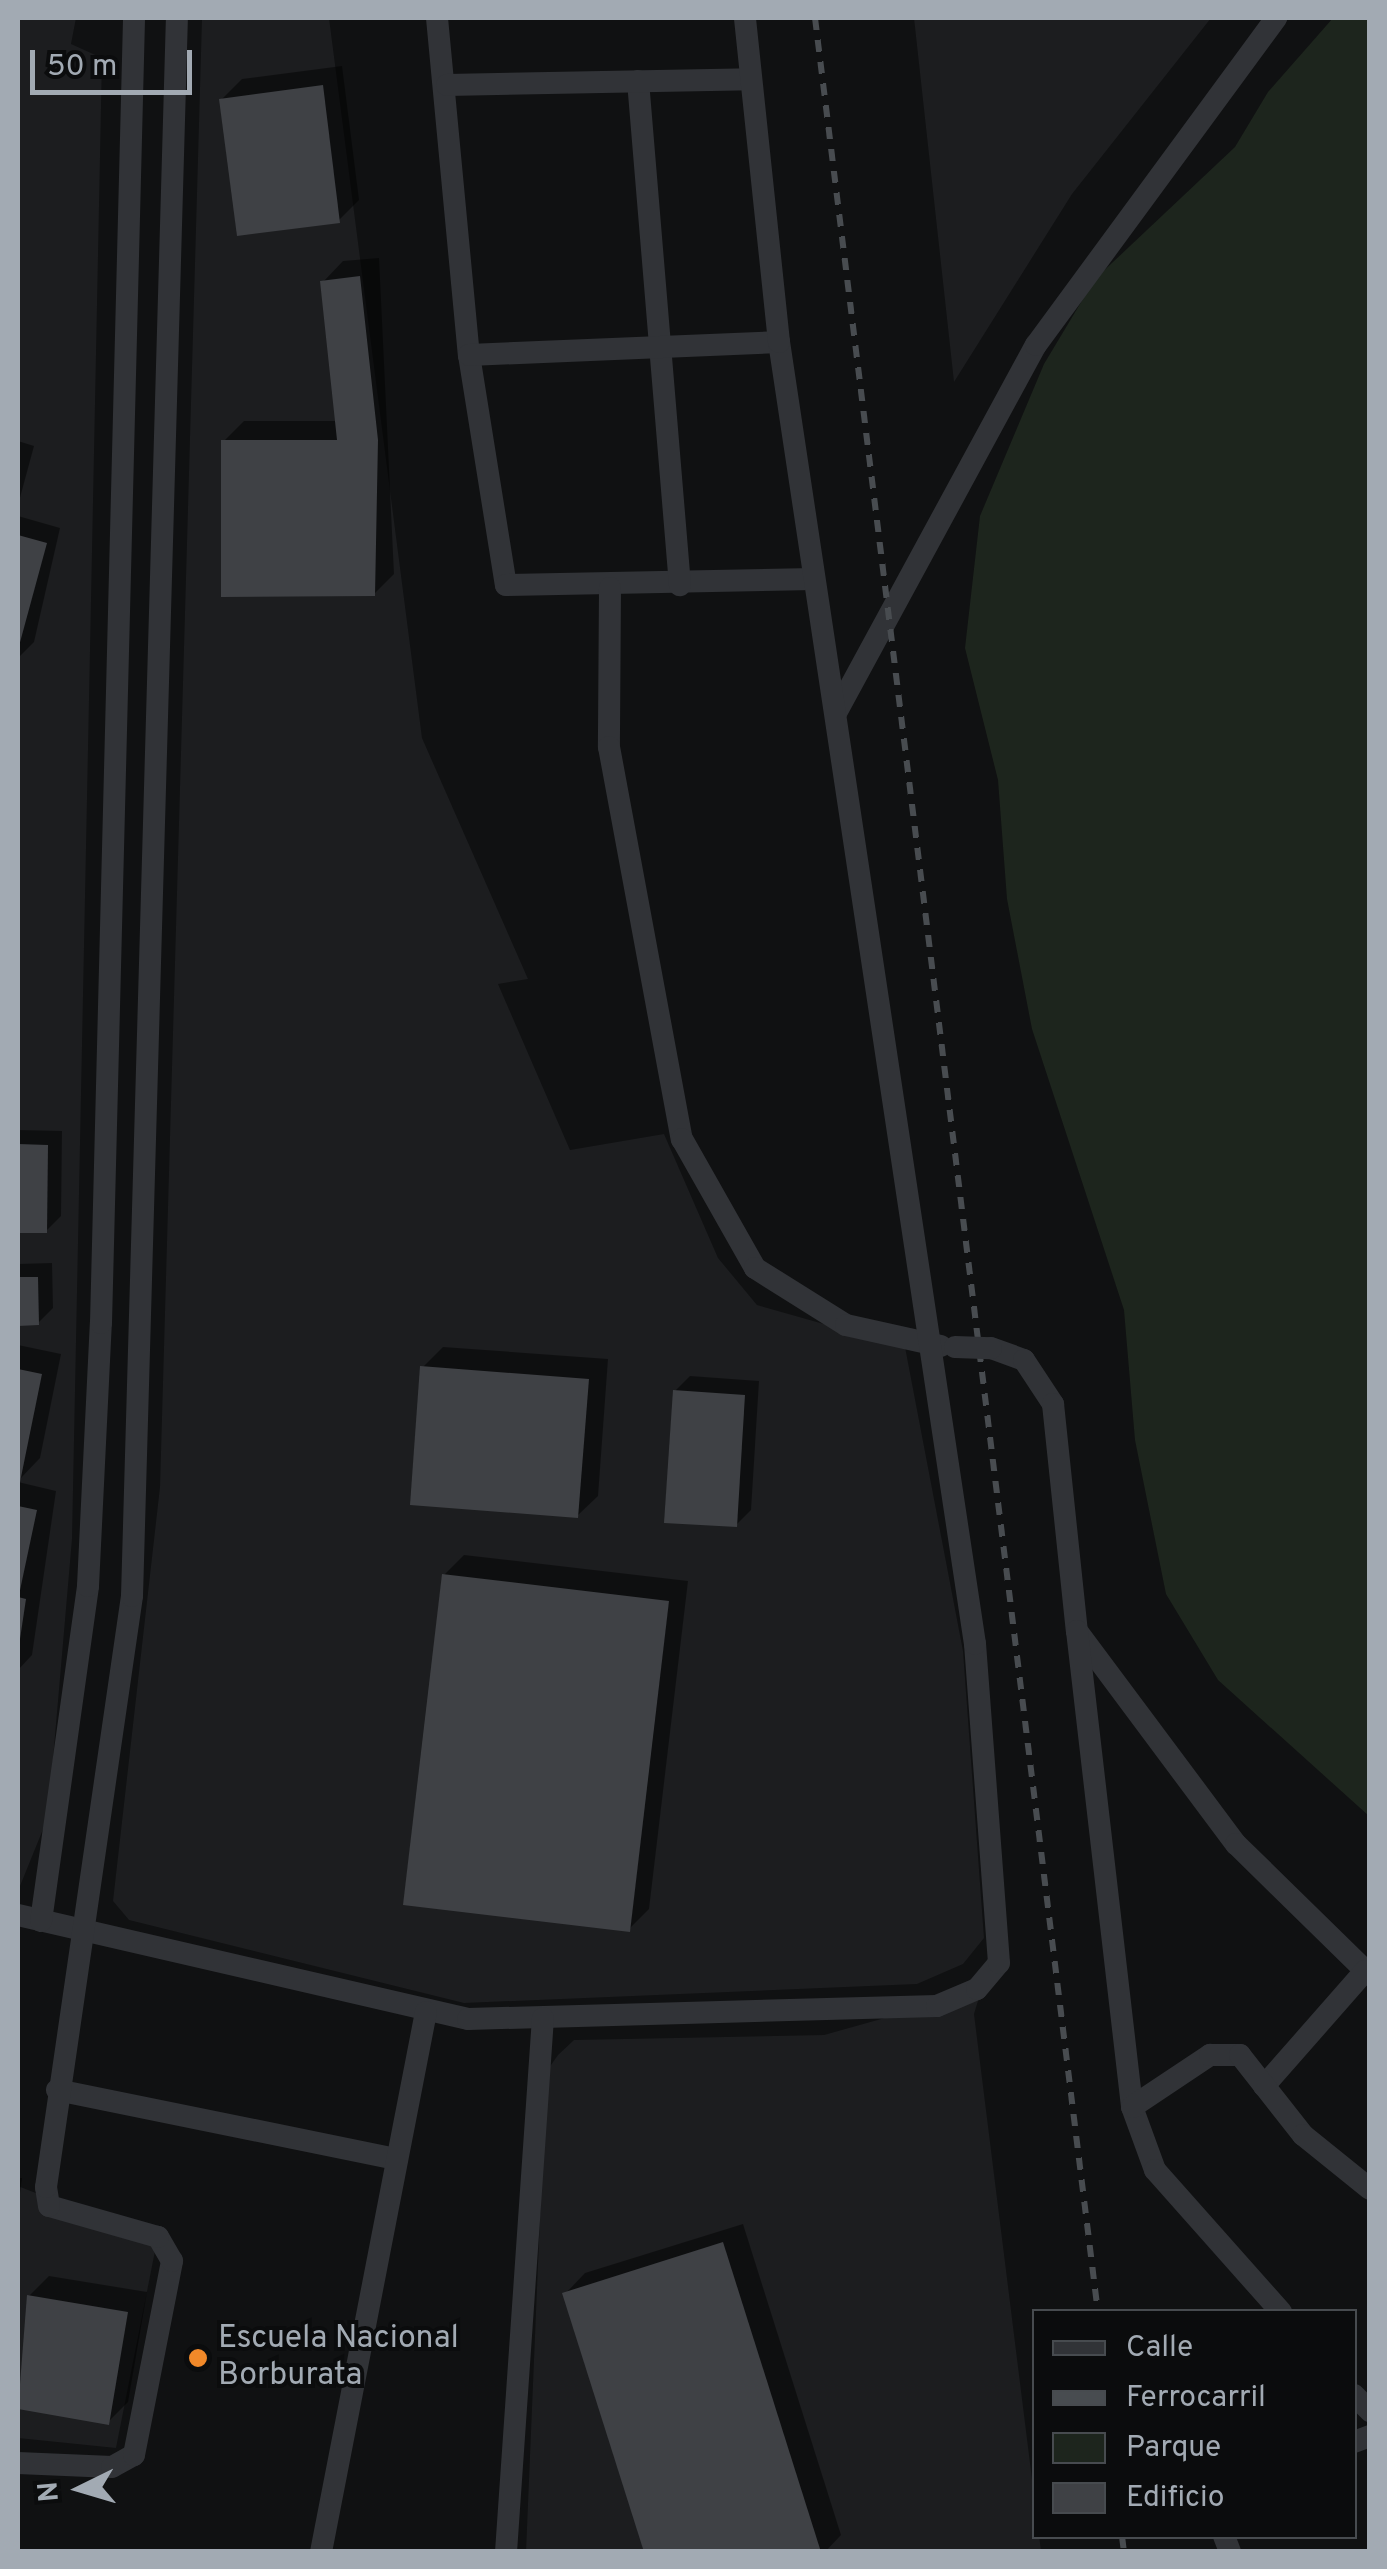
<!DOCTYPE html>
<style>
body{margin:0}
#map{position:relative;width:1387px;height:2569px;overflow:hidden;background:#101112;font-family:Overpass,sans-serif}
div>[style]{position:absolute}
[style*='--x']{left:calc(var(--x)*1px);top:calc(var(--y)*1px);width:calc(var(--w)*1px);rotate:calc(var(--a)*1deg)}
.built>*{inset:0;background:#1c1d1f}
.green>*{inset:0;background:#1d251d}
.shadow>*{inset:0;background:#0007}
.building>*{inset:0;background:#3f4145}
.street>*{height:22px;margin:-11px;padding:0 11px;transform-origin:11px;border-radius:11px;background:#313337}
.rail>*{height:6px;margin-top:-3px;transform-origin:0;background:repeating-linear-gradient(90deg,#484c50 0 12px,transparent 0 22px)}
.street-bridge>*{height:22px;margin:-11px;padding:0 11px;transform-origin:11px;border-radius:11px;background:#313337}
.dots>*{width:28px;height:28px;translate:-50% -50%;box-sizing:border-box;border:5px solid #0b0c0d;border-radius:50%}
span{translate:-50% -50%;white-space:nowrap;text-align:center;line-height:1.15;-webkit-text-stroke:8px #0b0c0d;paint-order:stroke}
.poi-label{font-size:32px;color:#a2aab3}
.left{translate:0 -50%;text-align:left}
.frame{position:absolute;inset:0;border:20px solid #a2aab3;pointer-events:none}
.legend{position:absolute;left:1032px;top:2309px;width:325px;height:230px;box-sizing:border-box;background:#0b0c0d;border:2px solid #474b4f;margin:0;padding:12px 18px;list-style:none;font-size:30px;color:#a2aab3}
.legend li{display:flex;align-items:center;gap:20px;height:50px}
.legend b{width:50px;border:2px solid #474b4f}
.north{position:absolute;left:30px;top:2439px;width:100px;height:100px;-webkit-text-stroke:8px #0b0c0d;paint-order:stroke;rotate:265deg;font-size:28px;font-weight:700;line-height:40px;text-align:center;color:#a2aab3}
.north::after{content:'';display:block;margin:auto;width:35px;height:45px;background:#a2aab3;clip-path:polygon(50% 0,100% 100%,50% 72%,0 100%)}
.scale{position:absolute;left:30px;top:50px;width:162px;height:45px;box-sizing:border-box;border:5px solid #a2aab3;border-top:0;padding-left:12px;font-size:30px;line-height:35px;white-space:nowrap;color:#a2aab3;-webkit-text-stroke:8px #0b0c0d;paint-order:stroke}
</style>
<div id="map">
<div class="built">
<i style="clip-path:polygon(18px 18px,76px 18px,71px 44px,102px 58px,72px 1539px,48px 1817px,18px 1891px)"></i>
<i style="clip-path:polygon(202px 18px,329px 18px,422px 738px,528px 979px,498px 984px,570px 1150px,664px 1134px,718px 1258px,757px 1305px,905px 1347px,963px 1651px,984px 1938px,963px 1964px,917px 1984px,464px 2003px,129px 1920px,113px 1901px,160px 1487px)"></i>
<i style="clip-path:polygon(914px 18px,1211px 18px,1072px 194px,954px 382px)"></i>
<i style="clip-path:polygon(981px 1991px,974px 2014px,1041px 2551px,526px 2552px,546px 2072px,558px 2055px,574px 2040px,824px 2035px)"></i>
<i style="clip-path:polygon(18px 2186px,157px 2241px,116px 2448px,18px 2438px)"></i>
</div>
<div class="green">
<i style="clip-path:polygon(1333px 18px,1369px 18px,1369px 1816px,1218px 1680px,1166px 1594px,1135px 1440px,1124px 1310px,1032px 1029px,1007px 899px,998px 780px,965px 648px,980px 516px,1044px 364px,1095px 279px,1235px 147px,1268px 92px)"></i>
</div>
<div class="shadow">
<i style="clip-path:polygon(342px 66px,359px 200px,339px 220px,222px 99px,242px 79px)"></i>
<i style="clip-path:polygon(379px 258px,394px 574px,374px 594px,223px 442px,244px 421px,338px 421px,323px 282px,343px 261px)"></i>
<i style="clip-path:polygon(18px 441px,34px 446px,18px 505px)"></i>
<i style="clip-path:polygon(18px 516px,60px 528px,34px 642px,18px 658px)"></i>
<i style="clip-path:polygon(18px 1130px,62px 1131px,61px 1216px,46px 1231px,18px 1230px)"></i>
<i style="clip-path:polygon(52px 1263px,53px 1308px,38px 1323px,18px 1323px,18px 1264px)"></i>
<i style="clip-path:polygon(18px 1345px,61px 1354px,40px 1458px,18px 1481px)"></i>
<i style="clip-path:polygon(443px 1347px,608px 1359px,598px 1496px,577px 1516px,423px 1367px)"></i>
<i style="clip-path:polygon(690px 1376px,759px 1381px,751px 1510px,736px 1525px,675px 1391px)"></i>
<i style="clip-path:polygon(18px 1482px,56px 1491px,32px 1655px,18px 1670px)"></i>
<i style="clip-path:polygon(464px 1555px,688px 1581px,649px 1909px,629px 1929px,444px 1575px)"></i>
<i style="clip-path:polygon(18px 2178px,22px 2178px,18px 2208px)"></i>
<i style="clip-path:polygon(743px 2224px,841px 2535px,825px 2552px,646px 2552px,565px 2294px,585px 2273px)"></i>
<i style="clip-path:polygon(49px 2276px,147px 2292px,128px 2402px,108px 2422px,18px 2407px,29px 2296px)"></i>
</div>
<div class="building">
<i style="clip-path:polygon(323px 85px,340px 223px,237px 236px,219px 99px)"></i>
<i style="clip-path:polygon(360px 276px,378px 440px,375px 596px,221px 597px,221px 440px,337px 440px,320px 281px)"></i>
<i style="clip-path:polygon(18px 535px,47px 543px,19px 646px,18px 646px)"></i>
<i style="clip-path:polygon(18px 1144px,48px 1145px,47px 1233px,18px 1233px)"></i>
<i style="clip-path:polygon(18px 1277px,38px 1277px,39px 1325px,18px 1326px)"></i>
<i style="clip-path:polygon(420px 1366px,589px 1379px,578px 1518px,410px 1505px)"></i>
<i style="clip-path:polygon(18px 1369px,42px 1374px,19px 1487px,18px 1487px)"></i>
<i style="clip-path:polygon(673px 1390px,745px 1395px,737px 1527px,664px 1523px)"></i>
<i style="clip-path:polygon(18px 1506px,37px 1510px,19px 1595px,18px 1595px)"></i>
<i style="clip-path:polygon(442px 1574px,669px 1601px,630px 1932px,403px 1905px)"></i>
<i style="clip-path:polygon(18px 1597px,26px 1599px,20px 1639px,18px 1639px)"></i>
<i style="clip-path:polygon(723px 2242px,821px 2552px,644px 2552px,562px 2293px)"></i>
<i style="clip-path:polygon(27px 2295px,128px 2312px,109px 2425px,18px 2409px)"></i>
</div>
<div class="street">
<i style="--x:437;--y:18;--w:339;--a:84.6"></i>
<i style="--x:469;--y:355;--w:233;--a:80.9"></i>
<i style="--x:506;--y:585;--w:308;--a:-1.1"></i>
<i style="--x:638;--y:81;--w:506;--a:85.24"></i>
<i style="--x:447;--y:85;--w:304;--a:-1.1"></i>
<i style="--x:469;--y:355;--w:310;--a:-2.4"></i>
<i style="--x:610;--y:588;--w:159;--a:90.4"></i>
<i style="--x:609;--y:747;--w:399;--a:79.5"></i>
<i style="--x:682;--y:1139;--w:148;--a:60.5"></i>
<i style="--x:755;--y:1268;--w:107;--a:32.1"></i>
<i style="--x:846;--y:1325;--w:97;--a:12.5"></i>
<i style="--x:836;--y:713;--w:419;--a:-61.5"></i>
<i style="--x:1036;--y:345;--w:406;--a:-53.7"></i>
<i style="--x:991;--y:1348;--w:35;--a:20"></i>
<i style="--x:1024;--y:1360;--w:53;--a:56.6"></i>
<i style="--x:1053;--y:1404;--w:228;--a:84"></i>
<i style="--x:1077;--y:1631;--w:266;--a:53.3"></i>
<i style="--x:1236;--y:1844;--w:187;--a:44.4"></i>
<i style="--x:1077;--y:1631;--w:479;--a:83.4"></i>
<i style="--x:1132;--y:2107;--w:67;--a:69.9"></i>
<i style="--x:1155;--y:2170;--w:190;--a:48.4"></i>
<i style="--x:18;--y:1915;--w:462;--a:13"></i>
<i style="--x:468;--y:2019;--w:469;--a:-1.6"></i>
<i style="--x:937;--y:2006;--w:43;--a:-23"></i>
<i style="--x:977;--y:1989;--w:34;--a:-50"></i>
<i style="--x:999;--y:1963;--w:320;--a:-94.3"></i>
<i style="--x:975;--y:1644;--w:1317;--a:-98.56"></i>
<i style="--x:779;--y:342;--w:326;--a:-96"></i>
<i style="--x:41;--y:1921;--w:338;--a:-82"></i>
<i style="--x:88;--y:1586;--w:263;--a:-87.2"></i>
<i style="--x:101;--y:1323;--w:1305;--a:-88.55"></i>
<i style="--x:1264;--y:2086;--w:153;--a:-48.7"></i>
<i style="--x:57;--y:2090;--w:347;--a:11.5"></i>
<i style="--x:1132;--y:2107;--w:94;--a:-33.7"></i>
<i style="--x:1210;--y:2055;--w:30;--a:0"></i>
<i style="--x:1240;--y:2055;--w:102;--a:51.8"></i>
<i style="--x:1303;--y:2135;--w:86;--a:38.9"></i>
<i style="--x:1354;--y:2395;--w:23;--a:45"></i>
<i style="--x:1354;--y:2442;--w:17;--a:-21"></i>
<i style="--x:18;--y:2463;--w:94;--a:2.4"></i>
<i style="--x:112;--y:2467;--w:25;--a:-29"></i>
<i style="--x:134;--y:2455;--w:198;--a:-78.9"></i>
<i style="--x:172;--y:2261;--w:28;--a:-120"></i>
<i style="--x:158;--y:2237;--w:113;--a:-164.1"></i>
<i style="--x:49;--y:2206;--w:19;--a:-99"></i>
<i style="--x:46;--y:2187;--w:597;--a:-81.72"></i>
<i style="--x:132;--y:1596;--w:1579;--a:-88.37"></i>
<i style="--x:1224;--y:2536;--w:17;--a:69"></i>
<i style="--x:321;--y:2552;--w:550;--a:-79"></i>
<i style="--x:506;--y:2552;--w:535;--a:-86.04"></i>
</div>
<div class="rail">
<i style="--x:815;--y:18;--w:2311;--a:82.97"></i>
<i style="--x:1122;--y:2536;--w:16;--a:83"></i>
</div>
<div class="street-bridge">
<i style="--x:955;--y:1347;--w:36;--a:2"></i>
</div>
<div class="dots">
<i style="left:198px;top:2358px;background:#f18929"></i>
</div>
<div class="poi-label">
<span class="left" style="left:218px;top:2358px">Escuela Nacional<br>Borburata</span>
</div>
<div class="frame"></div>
<ul class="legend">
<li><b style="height:12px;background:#313337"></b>Calle</li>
<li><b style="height:12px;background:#484c50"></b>Ferrocarril</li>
<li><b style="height:28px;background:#1d251d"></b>Parque</li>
<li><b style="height:28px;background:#3f4145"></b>Edificio</li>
</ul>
<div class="north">N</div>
<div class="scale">50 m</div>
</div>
